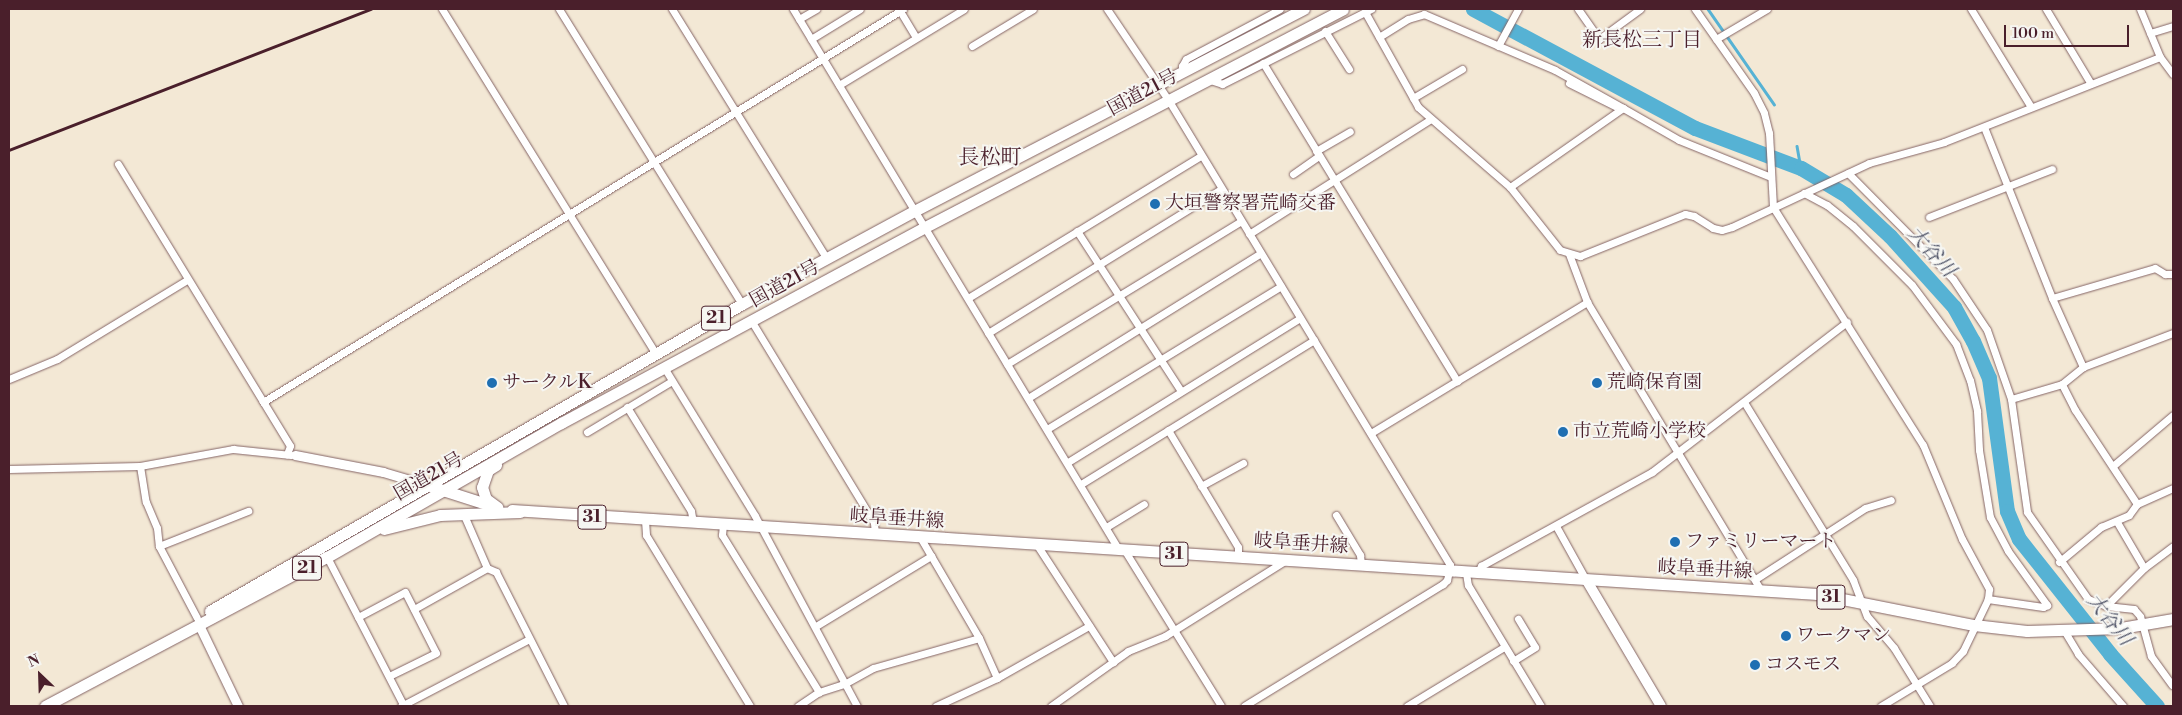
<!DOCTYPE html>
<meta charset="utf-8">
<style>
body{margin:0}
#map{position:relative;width:2182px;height:715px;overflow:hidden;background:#f3e8d5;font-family:"Libre Bodoni","Noto Serif JP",serif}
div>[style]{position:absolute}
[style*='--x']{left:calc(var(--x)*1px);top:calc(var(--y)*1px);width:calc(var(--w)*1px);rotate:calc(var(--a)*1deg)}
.stream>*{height:2.5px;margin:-1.25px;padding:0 1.25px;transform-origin:1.25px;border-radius:1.25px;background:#56b2d4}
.river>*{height:15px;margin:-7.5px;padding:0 7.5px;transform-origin:7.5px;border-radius:7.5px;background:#56b2d4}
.roads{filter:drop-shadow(0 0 1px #856566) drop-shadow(0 0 1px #856566)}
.minor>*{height:7px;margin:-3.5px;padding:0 3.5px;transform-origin:3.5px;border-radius:3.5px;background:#fff}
.tertiary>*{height:9px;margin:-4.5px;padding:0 4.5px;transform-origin:4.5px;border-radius:4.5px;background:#fff}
.secondary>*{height:10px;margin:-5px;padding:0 5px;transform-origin:5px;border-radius:5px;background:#fff}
.primary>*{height:11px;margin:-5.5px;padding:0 5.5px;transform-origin:5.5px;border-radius:5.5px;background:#fff}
.trunk>*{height:11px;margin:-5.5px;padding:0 5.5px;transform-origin:5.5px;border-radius:5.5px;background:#fff}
.rail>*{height:2.5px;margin:-1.25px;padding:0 1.25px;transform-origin:1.25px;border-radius:1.25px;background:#4a1f2b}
.dots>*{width:14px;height:14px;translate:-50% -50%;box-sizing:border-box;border:2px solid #f6f6f2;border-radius:50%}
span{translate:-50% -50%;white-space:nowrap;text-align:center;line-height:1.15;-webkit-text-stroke:4px #f6f6f2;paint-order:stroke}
.shield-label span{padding:1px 4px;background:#f6f6f2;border:1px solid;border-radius:4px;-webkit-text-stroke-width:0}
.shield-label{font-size:18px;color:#4a1f2b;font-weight:700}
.street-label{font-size:19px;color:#4a1f2b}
.poi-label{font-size:19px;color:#4a1f2b}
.left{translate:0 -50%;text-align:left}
.neighbourhood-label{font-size:20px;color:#4a1f2b}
.water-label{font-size:20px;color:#4e5266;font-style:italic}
.quarter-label{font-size:21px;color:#4a1f2b}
.frame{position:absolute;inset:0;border:10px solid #4a1f2b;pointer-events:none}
.north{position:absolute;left:15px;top:650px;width:50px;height:50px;-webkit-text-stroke:4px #f6f6f2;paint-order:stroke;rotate:336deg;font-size:14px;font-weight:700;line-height:20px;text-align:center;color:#4a1f2b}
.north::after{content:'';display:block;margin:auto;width:18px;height:22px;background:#4a1f2b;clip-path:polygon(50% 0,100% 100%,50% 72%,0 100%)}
.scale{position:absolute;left:2004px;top:25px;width:125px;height:22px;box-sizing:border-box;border:2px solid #4a1f2b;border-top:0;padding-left:6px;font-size:15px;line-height:18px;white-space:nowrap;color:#4a1f2b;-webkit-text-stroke:4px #f6f6f2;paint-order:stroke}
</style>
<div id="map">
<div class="stream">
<i style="--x:1708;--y:9;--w:116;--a:55.2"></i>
<i style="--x:1797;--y:146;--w:22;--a:80"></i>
</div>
<div class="river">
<i style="--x:1473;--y:9;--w:252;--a:28.2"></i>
<i style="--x:1695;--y:128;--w:113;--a:20.7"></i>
<i style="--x:1801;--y:168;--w:52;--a:31"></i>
<i style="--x:1846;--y:195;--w:60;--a:43"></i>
<i style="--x:1890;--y:236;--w:96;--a:48"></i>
<i style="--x:1954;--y:307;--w:39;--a:61"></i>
<i style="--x:1973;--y:341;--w:40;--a:66.6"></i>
<i style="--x:1989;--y:378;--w:134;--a:82.3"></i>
<i style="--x:2007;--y:511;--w:30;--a:67"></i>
<i style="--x:2019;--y:539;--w:147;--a:51.6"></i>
<i style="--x:2110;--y:654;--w:70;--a:47.9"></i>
</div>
<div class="roads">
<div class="minor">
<i style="--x:442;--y:9;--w:405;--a:58.2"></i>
<i style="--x:559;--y:9;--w:347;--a:58.2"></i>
<i style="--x:672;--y:9;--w:294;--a:58.2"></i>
<i style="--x:793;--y:9;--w:632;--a:58.93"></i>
<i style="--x:1107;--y:9;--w:111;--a:56"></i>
<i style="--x:1169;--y:101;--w:542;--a:58.8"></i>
<i style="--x:1450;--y:565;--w:15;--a:101"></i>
<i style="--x:1447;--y:580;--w:6;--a:135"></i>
<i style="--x:1443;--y:584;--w:233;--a:148.5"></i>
<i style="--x:1578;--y:9;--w:37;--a:55"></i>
<i style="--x:1599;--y:39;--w:51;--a:-36.2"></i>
<i style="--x:1695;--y:9;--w:103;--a:54.9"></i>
<i style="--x:1754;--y:93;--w:22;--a:63"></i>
<i style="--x:1764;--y:113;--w:21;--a:76"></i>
<i style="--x:1769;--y:133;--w:74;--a:86.9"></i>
<i style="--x:1773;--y:207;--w:281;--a:57.8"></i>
<i style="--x:1923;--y:445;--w:102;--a:67.5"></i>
<i style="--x:1962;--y:539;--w:57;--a:61.6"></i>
<i style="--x:1989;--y:589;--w:10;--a:96"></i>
<i style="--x:1988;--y:599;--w:58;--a:115.7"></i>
<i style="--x:1963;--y:651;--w:16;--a:133"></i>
<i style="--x:1952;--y:663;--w:83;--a:148.8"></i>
<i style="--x:1971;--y:9;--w:115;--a:58.5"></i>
<i style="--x:2046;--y:9;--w:87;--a:59"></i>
<i style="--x:2140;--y:9;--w:52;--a:67.4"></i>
<i style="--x:2160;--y:57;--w:21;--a:53"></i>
<i style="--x:900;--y:11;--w:31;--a:59"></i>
<i style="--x:1365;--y:12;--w:109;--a:60.8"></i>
<i style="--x:1418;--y:107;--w:122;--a:41"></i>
<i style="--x:1510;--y:187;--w:80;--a:51.6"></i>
<i style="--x:1560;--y:250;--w:21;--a:17"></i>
<i style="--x:1580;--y:256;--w:113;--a:-21.8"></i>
<i style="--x:1685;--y:214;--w:9;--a:13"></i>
<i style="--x:1694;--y:216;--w:22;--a:32"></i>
<i style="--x:1713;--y:228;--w:9;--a:13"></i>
<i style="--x:1722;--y:230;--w:10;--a:-17"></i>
<i style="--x:1732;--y:227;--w:151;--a:-25"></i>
<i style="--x:1869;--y:163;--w:78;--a:-15.6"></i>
<i style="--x:1944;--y:142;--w:232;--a:-21.5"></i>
<i style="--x:799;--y:19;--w:20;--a:-30"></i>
<i style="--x:1325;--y:31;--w:45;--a:57.7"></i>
<i style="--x:2150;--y:33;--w:24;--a:-17"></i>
<i style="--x:1379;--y:37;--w:34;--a:-32"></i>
<i style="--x:1408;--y:19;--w:17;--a:-17"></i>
<i style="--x:1424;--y:14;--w:142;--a:23.1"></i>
<i style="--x:1555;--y:70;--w:78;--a:29.2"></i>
<i style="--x:811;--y:39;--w:57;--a:-31.5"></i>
<i style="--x:1716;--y:39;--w:59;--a:-30.5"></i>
<i style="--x:972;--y:46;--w:71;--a:-31.2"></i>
<i style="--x:1498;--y:46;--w:42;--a:-61.6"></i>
<i style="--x:1263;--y:63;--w:373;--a:58.6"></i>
<i style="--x:1183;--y:72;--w:6;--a:-99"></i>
<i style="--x:1182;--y:66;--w:8;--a:-60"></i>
<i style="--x:1186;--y:59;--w:106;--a:-28"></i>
<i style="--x:1207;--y:79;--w:16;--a:18"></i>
<i style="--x:1222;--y:84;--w:167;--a:-26.7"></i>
<i style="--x:1569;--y:83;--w:51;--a:26.6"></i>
<i style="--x:839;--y:85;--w:146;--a:-31.3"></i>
<i style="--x:1413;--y:98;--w:57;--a:-30.6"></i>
<i style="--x:1984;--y:127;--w:184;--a:68.3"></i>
<i style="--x:2052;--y:298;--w:76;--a:65.8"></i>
<i style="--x:1316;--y:151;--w:39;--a:-30"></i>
<i style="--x:118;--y:164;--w:330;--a:58.6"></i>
<i style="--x:290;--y:446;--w:9;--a:111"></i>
<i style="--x:1848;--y:173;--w:149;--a:45.3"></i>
<i style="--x:1953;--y:279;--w:61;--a:56.3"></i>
<i style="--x:1987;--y:330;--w:73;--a:70.8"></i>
<i style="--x:2011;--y:399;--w:114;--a:81.9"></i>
<i style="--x:2027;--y:512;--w:106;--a:55"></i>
<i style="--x:2088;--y:599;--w:19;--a:21"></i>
<i style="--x:1293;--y:174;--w:32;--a:-35"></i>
<i style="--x:1510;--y:187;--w:138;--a:-35"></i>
<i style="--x:1623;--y:108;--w:64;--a:29.7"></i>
<i style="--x:1679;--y:140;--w:99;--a:21.9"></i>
<i style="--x:1804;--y:193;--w:26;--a:28"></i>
<i style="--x:1827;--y:205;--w:33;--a:39"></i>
<i style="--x:1853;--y:226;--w:83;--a:45"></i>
<i style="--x:1912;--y:285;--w:74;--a:53.3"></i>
<i style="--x:1956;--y:344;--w:39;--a:69"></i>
<i style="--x:1970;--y:380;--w:32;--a:77"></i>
<i style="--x:1977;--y:411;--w:39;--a:87"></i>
<i style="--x:1979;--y:450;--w:68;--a:80.7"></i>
<i style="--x:1990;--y:517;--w:38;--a:62"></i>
<i style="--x:2008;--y:551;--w:67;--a:54.2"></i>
<i style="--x:2047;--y:605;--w:4;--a:153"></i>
<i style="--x:2043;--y:607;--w:56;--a:-171.7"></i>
<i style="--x:1929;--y:217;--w:132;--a:-21.3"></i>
<i style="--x:1077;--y:231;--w:191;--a:57"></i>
<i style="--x:1249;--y:234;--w:215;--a:-32.3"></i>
<i style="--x:1569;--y:254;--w:51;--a:69.4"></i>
<i style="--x:1587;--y:302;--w:336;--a:58.9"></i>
<i style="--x:968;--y:298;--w:273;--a:-31.4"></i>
<i style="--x:2052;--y:298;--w:107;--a:-16.2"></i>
<i style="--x:2155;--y:268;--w:12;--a:31"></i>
<i style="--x:2165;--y:274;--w:8;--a:0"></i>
<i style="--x:752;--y:322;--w:235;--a:58.7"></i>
<i style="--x:874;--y:523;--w:12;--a:85"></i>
<i style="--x:988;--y:333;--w:274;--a:-31.7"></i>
<i style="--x:1007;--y:364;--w:274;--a:-31.4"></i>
<i style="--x:665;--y:369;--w:172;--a:58.5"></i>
<i style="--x:755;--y:516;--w:216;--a:61.8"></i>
<i style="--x:9;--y:379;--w:52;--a:-22.6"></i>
<i style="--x:57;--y:359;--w:152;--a:-31.3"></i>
<i style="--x:1028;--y:398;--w:274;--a:-31.9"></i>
<i style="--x:2011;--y:399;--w:53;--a:-16.4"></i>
<i style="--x:2062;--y:384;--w:27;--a:-39"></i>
<i style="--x:2083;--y:367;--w:96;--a:-20.7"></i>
<i style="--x:263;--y:402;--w:751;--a:-31.55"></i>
<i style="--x:1744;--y:402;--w:209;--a:58.5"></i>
<i style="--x:1853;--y:580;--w:39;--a:69"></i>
<i style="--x:1867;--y:616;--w:42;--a:49.8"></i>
<i style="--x:1894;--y:648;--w:68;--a:58.2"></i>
<i style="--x:627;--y:407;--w:122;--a:58.4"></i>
<i style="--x:691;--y:511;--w:11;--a:80"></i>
<i style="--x:1047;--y:429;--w:274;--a:-31.4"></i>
<i style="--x:1168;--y:430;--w:136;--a:59.1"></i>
<i style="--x:1238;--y:547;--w:10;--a:90"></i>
<i style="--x:587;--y:432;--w:99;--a:-31"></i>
<i style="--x:1371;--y:433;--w:253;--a:-31.2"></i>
<i style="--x:1068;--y:462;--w:273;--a:-31.8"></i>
<i style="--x:2114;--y:465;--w:77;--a:-40.3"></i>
<i style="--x:140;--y:466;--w:36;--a:81"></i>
<i style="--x:146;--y:502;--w:28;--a:67"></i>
<i style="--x:157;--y:528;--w:18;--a:84"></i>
<i style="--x:159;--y:546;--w:81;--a:62.2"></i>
<i style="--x:9;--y:469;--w:131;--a:-1.3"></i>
<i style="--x:140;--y:466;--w:95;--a:-10.4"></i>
<i style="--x:233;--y:449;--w:58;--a:5.9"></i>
<i style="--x:1081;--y:484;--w:274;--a:-31.7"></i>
<i style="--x:1201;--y:486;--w:48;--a:-28.7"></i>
<i style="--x:2137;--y:504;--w:39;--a:-24"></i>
<i style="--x:463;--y:513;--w:60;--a:66.4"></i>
<i style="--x:487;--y:568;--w:10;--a:24"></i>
<i style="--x:496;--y:572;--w:150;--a:63.1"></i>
<i style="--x:1336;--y:515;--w:47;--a:59"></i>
<i style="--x:1360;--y:555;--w:10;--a:84"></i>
<i style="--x:645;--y:520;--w:15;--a:86"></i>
<i style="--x:646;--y:535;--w:200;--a:58.7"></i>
<i style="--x:2117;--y:522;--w:53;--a:59.6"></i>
<i style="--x:723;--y:525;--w:10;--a:96"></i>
<i style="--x:722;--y:535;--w:185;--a:58.3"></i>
<i style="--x:819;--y:692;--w:28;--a:-18"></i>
<i style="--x:846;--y:683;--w:31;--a:-29"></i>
<i style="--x:873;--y:668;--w:110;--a:-15.8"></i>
<i style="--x:1108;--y:526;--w:42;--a:-31.4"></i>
<i style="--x:1556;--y:526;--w:62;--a:60.9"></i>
<i style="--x:920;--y:537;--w:117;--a:59.7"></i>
<i style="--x:979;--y:638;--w:44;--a:65.8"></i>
<i style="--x:1037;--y:545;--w:140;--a:57"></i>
<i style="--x:159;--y:546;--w:96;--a:-21.5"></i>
<i style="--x:1125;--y:551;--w:182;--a:58.2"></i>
<i style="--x:327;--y:557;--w:168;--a:62.7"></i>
<i style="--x:2059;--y:562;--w:55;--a:-39.8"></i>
<i style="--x:2101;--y:527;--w:30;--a:-23"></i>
<i style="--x:2129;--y:515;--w:14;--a:-54"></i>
<i style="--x:2137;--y:504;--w:113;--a:-123.4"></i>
<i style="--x:2075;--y:410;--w:29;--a:-117"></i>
<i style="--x:1466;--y:573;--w:12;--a:81"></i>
<i style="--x:1468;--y:585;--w:141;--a:58.9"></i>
<i style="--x:1478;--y:573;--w:8;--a:-67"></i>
<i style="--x:1481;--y:566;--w:195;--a:-28.8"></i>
<i style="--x:1652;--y:472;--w:246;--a:-37.6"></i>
<i style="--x:1757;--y:578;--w:129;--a:-32.9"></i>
<i style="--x:1865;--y:508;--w:27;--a:-17"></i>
<i style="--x:414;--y:609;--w:84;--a:-29.3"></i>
<i style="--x:358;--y:617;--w:53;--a:-28"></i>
<i style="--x:405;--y:592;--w:68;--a:63.1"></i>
<i style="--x:436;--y:653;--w:52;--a:153.9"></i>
<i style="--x:816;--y:626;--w:135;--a:-31.3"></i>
<i style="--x:2065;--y:632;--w:26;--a:59"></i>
<i style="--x:2078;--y:654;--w:69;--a:49.1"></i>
<i style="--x:1513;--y:661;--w:26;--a:-32"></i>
<i style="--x:1535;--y:647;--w:33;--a:-121"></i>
<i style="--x:2172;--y:685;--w:36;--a:-126"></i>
<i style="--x:2151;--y:656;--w:41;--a:-105.4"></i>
<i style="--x:2140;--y:616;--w:9;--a:-131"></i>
<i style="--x:2134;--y:609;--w:28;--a:-174"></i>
<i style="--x:2106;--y:606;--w:54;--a:-45"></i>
<i style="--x:2144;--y:568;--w:36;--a:-37"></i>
<i style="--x:401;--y:706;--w:144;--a:-27.6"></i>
<i style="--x:798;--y:706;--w:25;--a:-34"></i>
<i style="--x:936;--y:706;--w:67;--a:-24.7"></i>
<i style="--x:997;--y:678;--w:106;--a:-29.5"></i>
<i style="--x:1051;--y:706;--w:95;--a:-35.5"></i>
<i style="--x:1128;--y:651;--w:40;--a:-22"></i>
<i style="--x:1165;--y:636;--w:143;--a:-32.1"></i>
<i style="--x:1407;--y:706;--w:114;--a:-31.3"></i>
</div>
<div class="tertiary">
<i style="--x:295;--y:455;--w:90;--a:10.9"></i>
<i style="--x:383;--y:472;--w:46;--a:16.5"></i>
<i style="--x:199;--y:625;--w:90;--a:64.3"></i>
</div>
<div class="secondary">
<i style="--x:1587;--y:581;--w:145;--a:59.4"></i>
</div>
<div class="primary">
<i style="--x:427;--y:485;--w:72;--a:17.7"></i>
<i style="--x:512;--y:510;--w:1308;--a:3.68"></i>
<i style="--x:1817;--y:594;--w:160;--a:11.2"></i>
<i style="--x:1974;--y:625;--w:53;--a:6.5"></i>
<i style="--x:2027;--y:631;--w:94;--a:-1.8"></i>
<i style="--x:2121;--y:628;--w:53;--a:-9.8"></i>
</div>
<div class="trunk">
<i style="--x:496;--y:465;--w:9;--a:148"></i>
<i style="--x:488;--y:470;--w:18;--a:109"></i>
<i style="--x:482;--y:487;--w:13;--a:72"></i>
<i style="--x:486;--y:499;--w:14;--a:36"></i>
<i style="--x:384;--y:529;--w:58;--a:-14"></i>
<i style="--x:440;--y:515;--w:80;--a:-2.1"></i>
<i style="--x:210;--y:611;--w:614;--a:-29.99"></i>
<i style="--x:742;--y:304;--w:196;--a:-28.4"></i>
<i style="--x:914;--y:211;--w:439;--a:-27.4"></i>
<i style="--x:45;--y:706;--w:319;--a:-27.9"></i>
<i style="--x:327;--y:557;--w:270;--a:-29.8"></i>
<i style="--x:561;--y:423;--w:413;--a:-28.3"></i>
<i style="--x:925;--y:227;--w:471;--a:-27.5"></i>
</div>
</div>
<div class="rail">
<i style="--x:9;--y:150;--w:388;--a:-21.3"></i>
</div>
<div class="dots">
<i style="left:1155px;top:204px;background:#1f6fb2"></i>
<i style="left:492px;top:383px;background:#1f6fb2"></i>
<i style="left:1597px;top:383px;background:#1f6fb2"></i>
<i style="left:1563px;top:432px;background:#1f6fb2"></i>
<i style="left:1675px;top:542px;background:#1f6fb2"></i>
<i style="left:1786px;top:636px;background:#1f6fb2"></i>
<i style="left:1755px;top:665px;background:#1f6fb2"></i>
</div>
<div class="shield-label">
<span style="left:716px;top:318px">21</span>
<span style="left:592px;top:517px">31</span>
<span style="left:1174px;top:554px">31</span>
<span style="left:307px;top:568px">21</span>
<span style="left:1831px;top:597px">31</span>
</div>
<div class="street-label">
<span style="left:1143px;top:93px;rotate:-28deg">国道21号</span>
<span style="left:785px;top:284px;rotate:-29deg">国道21号</span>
<span style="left:429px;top:477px;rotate:-30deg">国道21号</span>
<span style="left:897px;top:519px;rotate:4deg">岐阜垂井線</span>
<span style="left:1301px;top:544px;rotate:4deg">岐阜垂井線</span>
<span style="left:1705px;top:570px;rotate:3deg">岐阜垂井線</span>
</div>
<div class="poi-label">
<span class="left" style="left:1165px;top:204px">大垣警察署荒崎交番</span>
<span class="left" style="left:502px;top:383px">サークルK</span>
<span class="left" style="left:1607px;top:383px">荒崎保育園</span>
<span class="left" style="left:1573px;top:432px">市立荒崎小学校</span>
<span class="left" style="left:1685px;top:542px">ファミリーマート</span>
<span class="left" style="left:1796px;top:636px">ワークマン</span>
<span class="left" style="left:1765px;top:665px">コスモス</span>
</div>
<div class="neighbourhood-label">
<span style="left:1642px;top:40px">新長松三丁目</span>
</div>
<div class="water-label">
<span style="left:1931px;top:252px;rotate:48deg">大谷川</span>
<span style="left:2109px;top:620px;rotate:51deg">大谷川</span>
</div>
<div class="quarter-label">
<span style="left:990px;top:158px">長松町</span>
</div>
<div class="frame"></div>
<div class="north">N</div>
<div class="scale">100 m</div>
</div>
